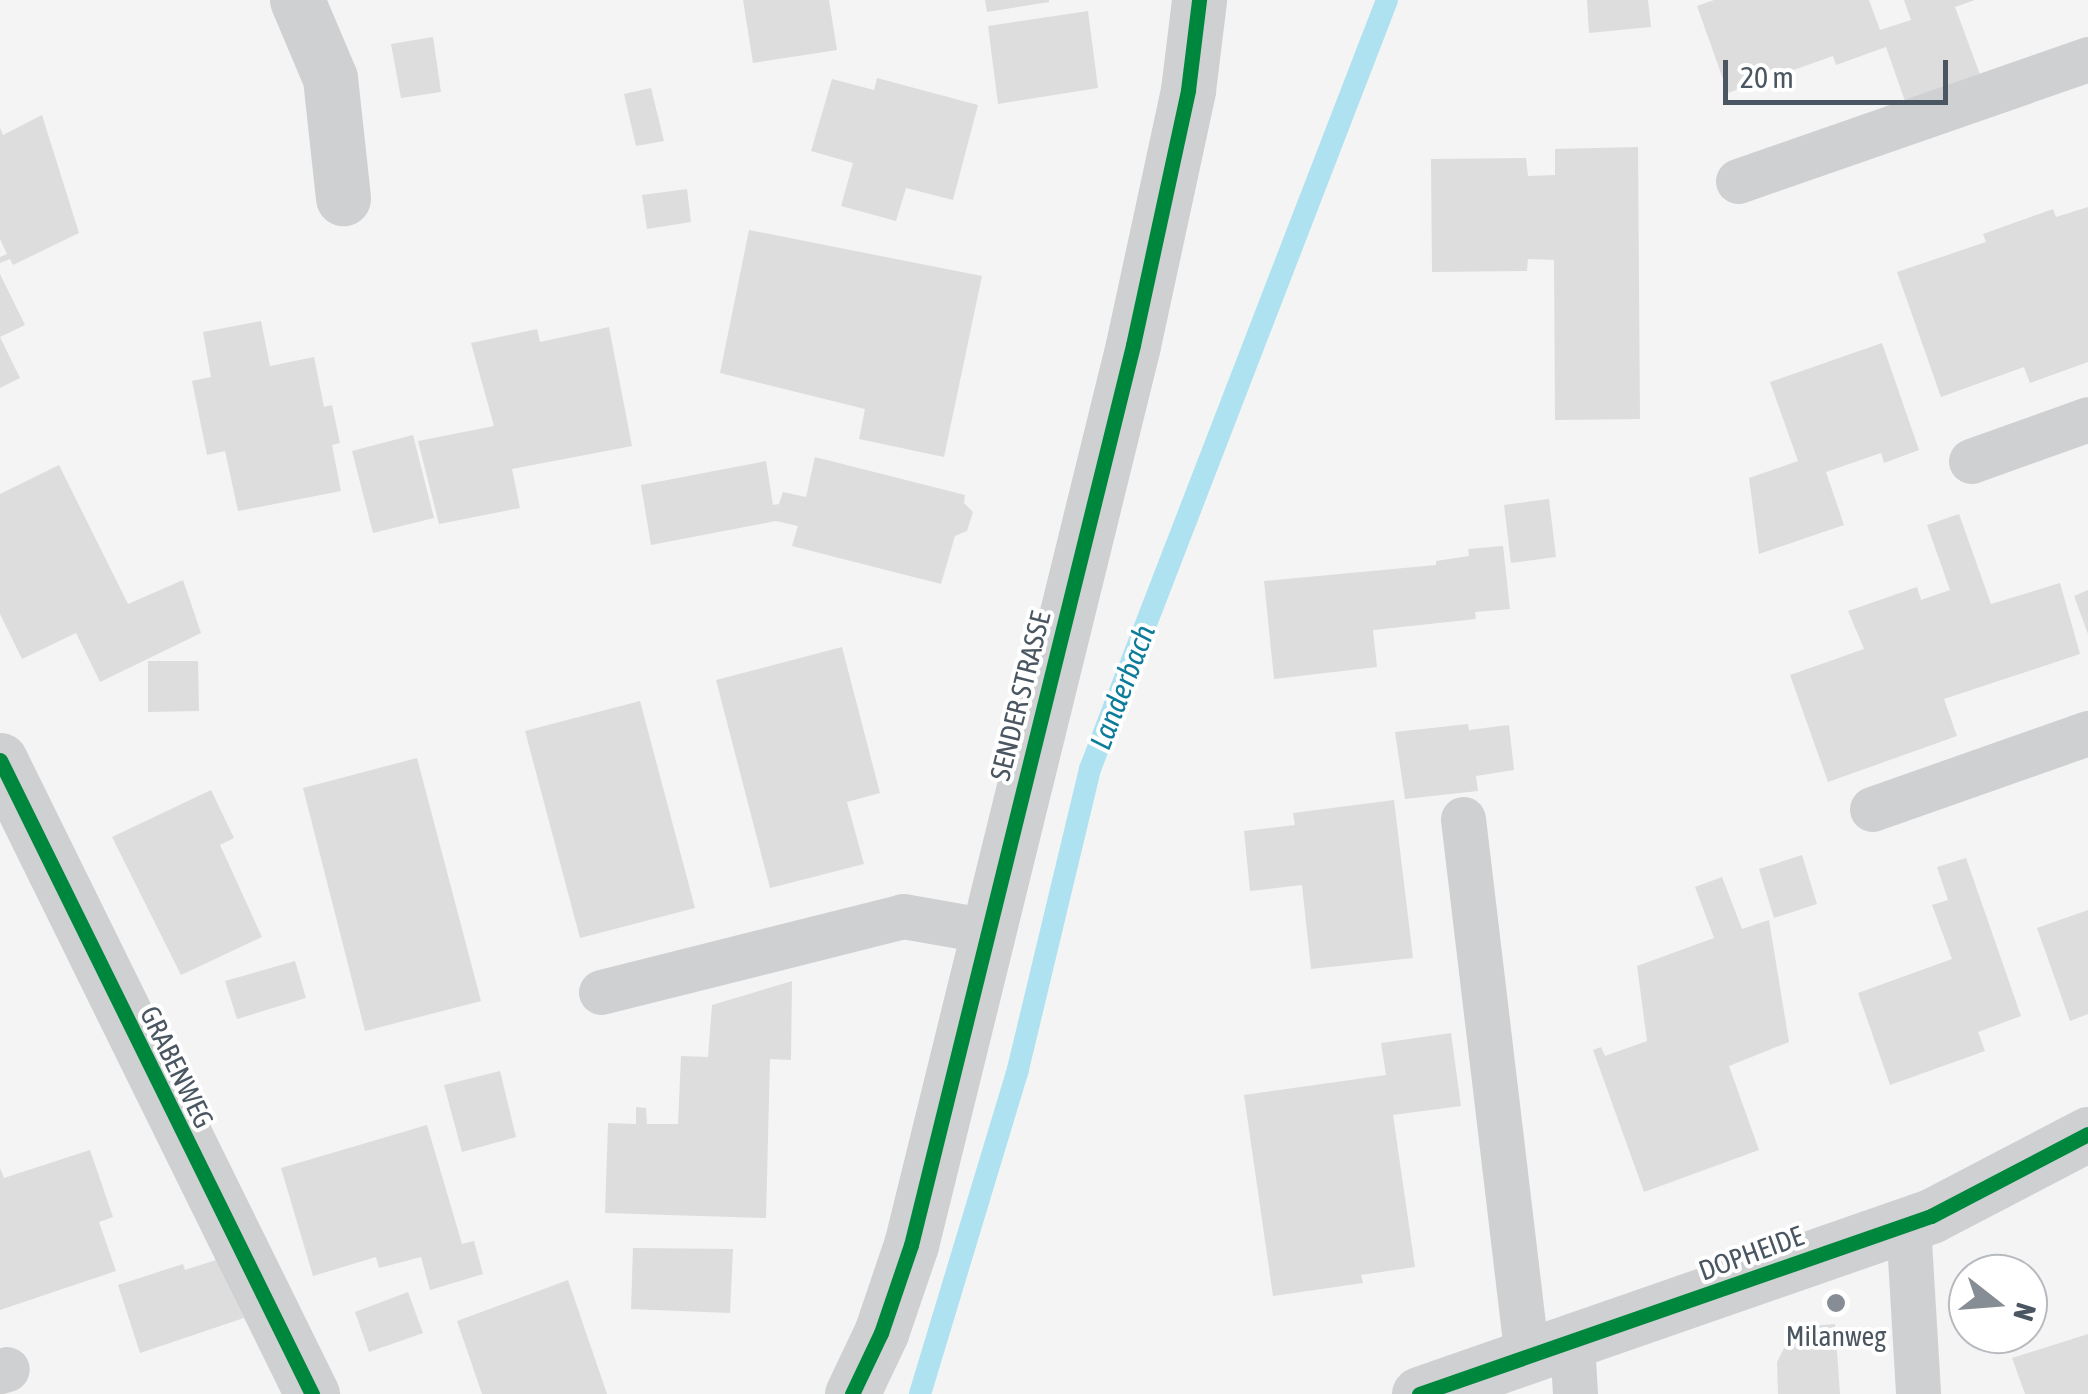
<!DOCTYPE html>
<style>
body{margin:0}
#map{position:relative;width:2088px;height:1394px;overflow:hidden;background:#f4f4f4;font-family:"Asap Condensed",sans-serif}
div>[style]{position:absolute}
[style*='--x']{left:calc(var(--x)*1px);top:calc(var(--y)*1px);width:calc(var(--w)*1px);rotate:calc(var(--a)*1deg)}
.stream>*{height:22px;margin:-11px;padding:0 11px;transform-origin:11px;border-radius:11px;background:#aee2f0}
.building>*{inset:0;background:#ddddde}
.service>*{height:45px;margin:-22.5px;padding:0 22.5px;transform-origin:22.5px;border-radius:22.5px;background:#ced0d2}
.minor>*{height:55px;margin:-27.5px;padding:0 27.5px;transform-origin:27.5px;border-radius:27.5px;background:#ced0d2}
.tertiary>*{height:55px;margin:-27.5px;padding:0 27.5px;transform-origin:27.5px;border-radius:27.5px;background:#ced0d2}
.cycleway>*{height:15px;margin:-7.5px;padding:0 7.5px;transform-origin:7.5px;border-radius:7.5px;background:#00873e}
.dots>*{width:28px;height:28px;translate:-50% -50%;box-sizing:border-box;border:5px solid #fff;border-radius:50%}
span{translate:-50% -50%;white-space:nowrap;text-align:center;line-height:1.15;-webkit-text-stroke:8px #fff;paint-order:stroke}
.street-label{font-size:28px;color:#4a5661}
.poi-label{font-size:28px;color:#4a5661}
.water-label{font-size:30px;color:#0c7c9b;font-style:italic}
.north{position:absolute;left:1948px;top:1254px;width:100px;height:100px;box-sizing:border-box;background:#fff;border:2px solid #b7bbc0;border-radius:50%;rotate:107deg;font-size:28px;font-weight:700;line-height:40px;text-align:center;color:#4a5661}
.north::after{content:'';display:block;margin:auto;width:35px;height:45px;background:#868d94;clip-path:polygon(50% 0,100% 100%,50% 72%,0 100%)}
.scale{position:absolute;left:1723px;top:60px;width:225px;height:45px;box-sizing:border-box;border:5px solid #4a5661;border-top:0;padding-left:12px;font-size:30px;line-height:35px;white-space:nowrap;color:#4a5661;-webkit-text-stroke:8px #fff;paint-order:stroke}
</style>
<div id="map">
<div class="stream">
<i style="--x:920;--y:1394;--w:339;--a:-73.2"></i>
<i style="--x:1018;--y:1069;--w:309;--a:-76.5"></i>
<i style="--x:1090;--y:769;--w:824;--a:-68.88"></i>
</div>
<div class="building">
<i style="clip-path:polygon(743px 0,829px 0,837px 50px,753px 63px)"></i>
<i style="clip-path:polygon(985px 0,1049px 0,1049px 2px,987px 12px)"></i>
<i style="clip-path:polygon(1587px 0,1648px 0,1651px 27px,1589px 33px)"></i>
<i style="clip-path:polygon(1714px 0,1869px 0,1880px 30px,1911px 20px,1904px 0,1975px 0,1955px 7px,1981px 77px,1906px 104px,1886px 47px,1836px 65px,1833px 56px,1728px 93px,1697px 6px)"></i>
<i style="clip-path:polygon(1088px 11px,1098px 88px,998px 104px,988px 26px)"></i>
<i style="clip-path:polygon(433px 37px,441px 92px,401px 98px,391px 44px)"></i>
<i style="clip-path:polygon(877px 78px,978px 105px,953px 200px,906px 188px,896px 221px,841px 206px,853px 163px,811px 151px,832px 79px,874px 90px)"></i>
<i style="clip-path:polygon(651px 88px,664px 141px,636px 146px,624px 94px)"></i>
<i style="clip-path:polygon(42px 115px,79px 233px,13px 265px,10px 259px,0 263px,0 257px,7px 254px,0 239px,0 128px,3px 135px)"></i>
<i style="clip-path:polygon(1638px 147px,1640px 419px,1555px 420px,1554px 260px,1528px 259px,1527px 271px,1432px 272px,1431px 159px,1526px 158px,1528px 176px,1555px 175px,1555px 149px)"></i>
<i style="clip-path:polygon(687px 189px,691px 222px,647px 229px,642px 195px)"></i>
<i style="clip-path:polygon(2088px 207px,2088px 362px,2030px 383px,2024px 367px,1941px 397px,1897px 272px,1986px 242px,1983px 234px,2053px 209px,2056px 217px)"></i>
<i style="clip-path:polygon(749px 230px,982px 276px,944px 457px,859px 439px,865px 409px,720px 373px)"></i>
<i style="clip-path:polygon(0 274px,25px 325px,0 337px,20px 378px,0 388px)"></i>
<i style="clip-path:polygon(261px 321px,270px 366px,314px 357px,324px 407px,332px 405px,340px 443px,332px 445px,341px 491px,238px 511px,225px 451px,207px 455px,192px 381px,211px 377px,203px 332px)"></i>
<i style="clip-path:polygon(609px 327px,632px 446px,512px 469px,520px 508px,439px 524px,418px 441px,494px 426px,471px 343px,537px 329px,540px 342px)"></i>
<i style="clip-path:polygon(1882px 343px,1919px 450px,1884px 463px,1881px 453px,1826px 472px,1844px 525px,1759px 554px,1749px 478px,1798px 461px,1770px 382px)"></i>
<i style="clip-path:polygon(413px 435px,434px 518px,373px 533px,352px 451px)"></i>
<i style="clip-path:polygon(815px 457px,965px 495px,964px 503px,973px 512px,967px 531px,955px 536px,941px 584px,792px 546px,798px 526px,776px 521px,651px 545px,641px 485px,766px 461px,773px 505px,779px 504px,783px 492px,806px 497px)"></i>
<i style="clip-path:polygon(59px 465px,128px 604px,183px 580px,201px 633px,100px 682px,76px 633px,22px 659px,0 614px,0 494px)"></i>
<i style="clip-path:polygon(1549px 499px,1556px 557px,1511px 563px,1504px 505px)"></i>
<i style="clip-path:polygon(1959px 514px,1991px 604px,2060px 583px,2080px 654px,1944px 699px,1957px 736px,1828px 782px,1790px 675px,1864px 649px,1848px 611px,1917px 587px,1921px 600px,1950px 590px,1927px 525px)"></i>
<i style="clip-path:polygon(1503px 546px,1510px 609px,1475px 612px,1476px 619px,1373px 630px,1377px 667px,1274px 679px,1264px 581px,1436px 565px,1436px 561px,1469px 556px,1468px 549px)"></i>
<i style="clip-path:polygon(2088px 590px,2088px 634px,2074px 596px)"></i>
<i style="clip-path:polygon(842px 647px,880px 793px,847px 802px,864px 864px,770px 888px,716px 680px)"></i>
<i style="clip-path:polygon(148px 661px,198px 661px,199px 711px,148px 712px)"></i>
<i style="clip-path:polygon(640px 701px,695px 908px,580px 938px,525px 731px)"></i>
<i style="clip-path:polygon(1468px 724px,1469px 730px,1509px 725px,1514px 770px,1476px 776px,1478px 791px,1405px 799px,1395px 732px)"></i>
<i style="clip-path:polygon(417px 758px,481px 1001px,365px 1031px,303px 788px)"></i>
<i style="clip-path:polygon(211px 790px,234px 838px,220px 845px,262px 937px,181px 975px,112px 837px)"></i>
<i style="clip-path:polygon(1394px 800px,1413px 958px,1311px 969px,1302px 885px,1250px 891px,1244px 831px,1295px 825px,1293px 813px)"></i>
<i style="clip-path:polygon(1802px 855px,1817px 904px,1774px 918px,1759px 869px)"></i>
<i style="clip-path:polygon(1966px 858px,2021px 1016px,1978px 1032px,1985px 1051px,1890px 1085px,1858px 993px,1952px 959px,1932px 905px,1948px 900px,1937px 867px)"></i>
<i style="clip-path:polygon(1722px 877px,1742px 929px,1769px 920px,1789px 1042px,1729px 1066px,1759px 1150px,1644px 1192px,1593px 1050px,1601px 1047px,1605px 1056px,1647px 1041px,1637px 966px,1714px 938px,1695px 887px)"></i>
<i style="clip-path:polygon(2088px 910px,2088px 1014px,2070px 1021px,2037px 928px)"></i>
<i style="clip-path:polygon(295px 961px,306px 998px,237px 1019px,225px 981px)"></i>
<i style="clip-path:polygon(792px 981px,791px 1060px,770px 1059px,766px 1218px,605px 1213px,608px 1123px,636px 1124px,636px 1107px,646px 1108px,647px 1124px,678px 1124px,681px 1056px,708px 1057px,712px 1005px)"></i>
<i style="clip-path:polygon(1451px 1033px,1461px 1106px,1393px 1115px,1415px 1267px,1361px 1275px,1363px 1283px,1273px 1296px,1244px 1095px,1386px 1075px,1381px 1043px)"></i>
<i style="clip-path:polygon(500px 1071px,516px 1137px,462px 1152px,444px 1085px)"></i>
<i style="clip-path:polygon(427px 1125px,462px 1244px,474px 1241px,483px 1274px,430px 1290px,421px 1257px,379px 1268px,376px 1257px,313px 1276px,281px 1168px)"></i>
<i style="clip-path:polygon(90px 1150px,113px 1217px,99px 1222px,116px 1271px,0 1310px,0 1168px,4px 1178px)"></i>
<i style="clip-path:polygon(633px 1248px,733px 1249px,730px 1313px,631px 1309px)"></i>
<i style="clip-path:polygon(216px 1260px,244px 1318px,140px 1353px,118px 1285px,183px 1264px,185px 1270px)"></i>
<i style="clip-path:polygon(568px 1280px,607px 1394px,482px 1394px,457px 1321px)"></i>
<i style="clip-path:polygon(408px 1292px,423px 1333px,369px 1352px,355px 1312px)"></i>
<i style="clip-path:polygon(1835px 1324px,1840px 1394px,1778px 1394px,1777px 1362px,1795px 1327px)"></i>
<i style="clip-path:polygon(2088px 1334px,2088px 1394px,2025px 1394px,2012px 1358px)"></i>
</div>
<div class="service">
<i style="--x:1738;--y:181;--w:371;--a:-19.2"></i>
<i style="--x:1971;--y:461;--w:124;--a:-19.7"></i>
<i style="--x:1872;--y:809;--w:229;--a:-19.4"></i>
<i style="--x:1463;--y:819;--w:543;--a:83.23"></i>
<i style="--x:601;--y:992;--w:311;--a:-14.1"></i>
<i style="--x:903;--y:916;--w:86;--a:10"></i>
<i style="--x:1908;--y:1224;--w:170;--a:86.6"></i>
<i style="--x:1572;--y:1343;--w:51;--a:86.6"></i>
<i style="--x:0;--y:1371;--w:7;--a:-16"></i>
</div>
<div class="minor">
<i style="--x:297;--y:0;--w:85;--a:67.1"></i>
<i style="--x:330;--y:78;--w:121;--a:83.8"></i>
<i style="--x:0;--y:760;--w:707;--a:63.8"></i>
<i style="--x:1419;--y:1394;--w:542;--a:-19.17"></i>
<i style="--x:1931;--y:1216;--w:177;--a:-27.6"></i>
</div>
<div class="tertiary">
<i style="--x:852;--y:1394;--w:68;--a:-64.6"></i>
<i style="--x:881;--y:1333;--w:93;--a:-71.2"></i>
<i style="--x:911;--y:1245;--w:927;--a:-76.14"></i>
<i style="--x:1133;--y:345;--w:261;--a:-77.8"></i>
<i style="--x:1188;--y:90;--w:91;--a:-83"></i>
</div>
<div class="cycleway">
<i style="--x:0;--y:760;--w:707;--a:63.8"></i>
<i style="--x:852;--y:1394;--w:68;--a:-64.6"></i>
<i style="--x:881;--y:1333;--w:93;--a:-71.2"></i>
<i style="--x:911;--y:1245;--w:927;--a:-76.14"></i>
<i style="--x:1133;--y:345;--w:261;--a:-77.8"></i>
<i style="--x:1188;--y:90;--w:91;--a:-83"></i>
<i style="--x:1419;--y:1394;--w:542;--a:-19.17"></i>
<i style="--x:1931;--y:1216;--w:177;--a:-27.6"></i>
</div>
<div class="dots">
<i style="left:1836px;top:1303px;background:#868d94"></i>
</div>
<div class="street-label">
<span style="left:1020px;top:696px;rotate:-76deg">SENDER STRASSE</span>
<span style="left:177px;top:1067px;rotate:64deg">GRABENWEG</span>
<span style="left:1751px;top:1253px;rotate:-20deg">DOPHEIDE</span>
</div>
<div class="poi-label">
<span style="left:1836px;top:1336px">Milanweg</span>
</div>
<div class="water-label">
<span style="left:1122px;top:687px;rotate:-69deg">Landerbach</span>
</div>
<div class="north">N</div>
<div class="scale">20 m</div>
</div>
